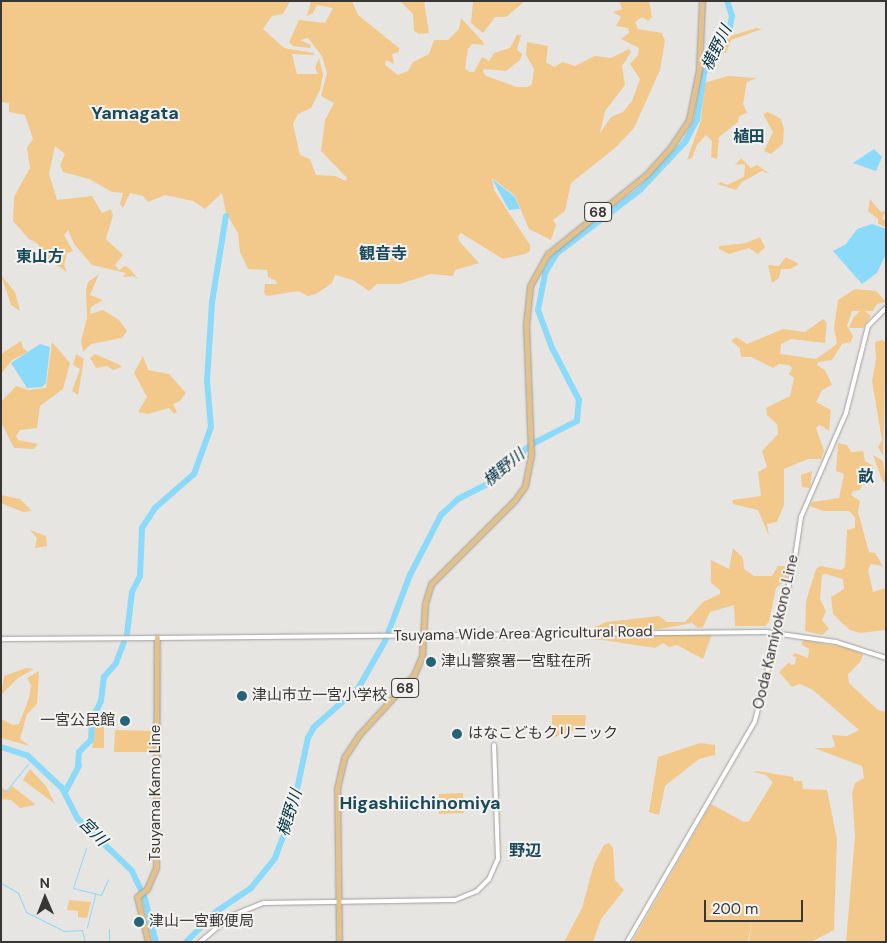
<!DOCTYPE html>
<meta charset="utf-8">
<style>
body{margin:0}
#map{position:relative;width:887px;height:943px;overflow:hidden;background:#e7e5e2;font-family:"DM Sans","Noto Sans JP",sans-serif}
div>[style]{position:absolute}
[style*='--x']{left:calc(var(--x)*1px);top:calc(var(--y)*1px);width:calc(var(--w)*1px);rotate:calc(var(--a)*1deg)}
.green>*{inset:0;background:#f2c98b}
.water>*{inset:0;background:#8cdaf9}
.stream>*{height:1px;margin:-0.5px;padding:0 0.5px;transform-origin:0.5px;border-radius:0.5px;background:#8cdaf9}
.river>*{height:6px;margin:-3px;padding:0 3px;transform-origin:3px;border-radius:3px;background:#8cdaf9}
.roads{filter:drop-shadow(0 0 1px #a19e9b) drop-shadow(0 0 1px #a19e9b)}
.tertiary>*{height:4px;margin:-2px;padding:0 2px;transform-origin:2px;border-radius:2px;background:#fff}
.secondary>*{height:4px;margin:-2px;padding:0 2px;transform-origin:2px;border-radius:2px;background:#fff}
.primary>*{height:4.5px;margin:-2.25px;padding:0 2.25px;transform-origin:2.25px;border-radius:2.25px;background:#e2c18a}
.dots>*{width:14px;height:14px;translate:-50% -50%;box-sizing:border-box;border:2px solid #f4f2ef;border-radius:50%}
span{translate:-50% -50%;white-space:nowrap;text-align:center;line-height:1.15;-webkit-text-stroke:4px #f4f2ef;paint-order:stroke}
.shield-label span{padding:1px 4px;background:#f4f2ef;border:1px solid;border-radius:4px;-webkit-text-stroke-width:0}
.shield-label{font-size:14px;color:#383736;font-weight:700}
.street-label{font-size:15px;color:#383736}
.poi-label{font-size:15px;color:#383736}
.left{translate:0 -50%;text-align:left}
.right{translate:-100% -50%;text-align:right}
.water-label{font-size:16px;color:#023444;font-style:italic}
.neighbourhood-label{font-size:16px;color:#194a5c;font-weight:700}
.quarter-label{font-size:18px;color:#194a5c;font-weight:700}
.frame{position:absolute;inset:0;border:2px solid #383736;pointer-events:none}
.north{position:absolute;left:20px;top:873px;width:50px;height:50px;-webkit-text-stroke:4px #f4f2ef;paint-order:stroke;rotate:359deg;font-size:14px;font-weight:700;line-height:20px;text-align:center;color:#383736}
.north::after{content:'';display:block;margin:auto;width:18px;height:22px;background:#383736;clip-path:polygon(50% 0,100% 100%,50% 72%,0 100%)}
.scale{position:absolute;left:704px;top:900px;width:99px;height:22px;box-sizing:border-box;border:2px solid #383736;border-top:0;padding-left:6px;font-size:15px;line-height:18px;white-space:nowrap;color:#383736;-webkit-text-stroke:4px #f4f2ef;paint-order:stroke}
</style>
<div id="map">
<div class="green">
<i style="clip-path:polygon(1px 1px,290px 1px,283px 14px,272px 16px,263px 29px,284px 48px,314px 53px,314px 55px,292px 54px,297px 74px,318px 74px,315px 68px,319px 58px,323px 75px,320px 90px,311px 108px,298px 114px,293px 124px,300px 155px,310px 159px,316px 175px,335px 176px,346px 181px,347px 178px,321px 151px,325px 120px,334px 103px,321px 96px,327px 73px,322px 56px,308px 38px,300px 40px,311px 45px,310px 48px,293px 46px,289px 42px,299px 20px,325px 23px,333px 8px,317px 5px,313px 13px,307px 16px,311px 1px,352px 1px,358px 15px,399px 48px,399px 52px,392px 54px,394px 64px,386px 60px,385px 65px,398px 75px,408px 71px,413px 62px,429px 54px,434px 40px,448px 40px,459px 29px,461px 18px,483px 42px,484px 45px,472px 44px,468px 49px,465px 69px,470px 72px,474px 72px,482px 57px,489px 61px,494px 53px,510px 48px,517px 35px,521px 35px,517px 50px,522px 54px,520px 60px,506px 71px,484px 69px,483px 72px,486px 76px,517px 87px,528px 87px,532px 84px,534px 69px,526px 55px,527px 42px,548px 46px,546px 62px,554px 67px,563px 62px,575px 66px,595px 56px,611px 58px,629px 49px,631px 52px,622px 66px,625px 85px,605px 111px,600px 133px,611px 117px,623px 112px,632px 101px,640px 79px,630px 64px,638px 55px,639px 48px,621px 39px,629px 33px,628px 28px,616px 26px,621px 17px,613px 12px,622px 9px,619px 1px,649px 1px,652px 17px,648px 21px,642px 17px,635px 22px,638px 29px,662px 33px,665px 41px,660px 70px,634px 128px,615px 148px,571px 183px,565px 211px,553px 220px,556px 225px,551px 240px,529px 229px,515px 196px,492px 178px,494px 190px,530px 245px,530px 251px,525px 254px,503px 259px,461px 233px,458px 236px,459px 241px,479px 263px,455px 270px,453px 276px,431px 274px,400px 284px,377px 284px,369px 291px,353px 280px,335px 275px,332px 283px,316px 294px,308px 296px,298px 291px,267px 296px,264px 293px,265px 284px,277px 284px,276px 281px,268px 277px,267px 270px,248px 269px,240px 252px,238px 233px,226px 213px,222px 193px,205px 209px,193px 201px,165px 195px,148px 202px,143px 196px,130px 193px,123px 208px,120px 204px,123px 193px,112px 192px,89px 179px,63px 172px,60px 165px,65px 154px,55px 146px,49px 174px,57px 200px,92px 196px,102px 213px,111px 209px,113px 215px,106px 239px,123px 255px,115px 265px,119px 270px,125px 266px,130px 269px,138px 279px,133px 276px,123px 277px,126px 273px,92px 265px,74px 244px,68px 230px,64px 235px,73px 251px,67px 253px,64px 265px,67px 272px,43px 256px,38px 244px,29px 239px,13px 221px,14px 197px,30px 168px,27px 148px,33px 139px,25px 115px,9px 112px,9px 103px,1px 102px)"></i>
<i style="clip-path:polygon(400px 1px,424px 1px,429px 33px,419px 34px,414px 31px,413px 14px)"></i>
<i style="clip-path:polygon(473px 1px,525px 1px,506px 17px,495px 17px,483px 33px,471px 23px)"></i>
<i style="clip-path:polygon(756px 28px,762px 29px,731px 40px,726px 53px,719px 53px,720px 43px,727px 37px)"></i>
<i style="clip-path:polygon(728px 76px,757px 78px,747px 82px,743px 104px,747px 113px,739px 116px,738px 122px,719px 137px,717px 159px,711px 157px,712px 141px,706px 135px,697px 145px,692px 158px,687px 160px,701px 120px,704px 83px)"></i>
<i style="clip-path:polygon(768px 112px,781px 119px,784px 129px,783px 144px,771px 154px,764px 151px,773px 132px,763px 114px)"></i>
<i style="clip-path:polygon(741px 158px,751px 168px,757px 165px,770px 174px,762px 171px,742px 182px,736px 190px,717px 184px,721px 182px,727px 185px,744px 177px,745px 164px,735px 165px)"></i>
<i style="clip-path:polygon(870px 199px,881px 212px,886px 211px,882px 219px,886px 220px,886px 227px,878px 224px,878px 219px,868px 211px)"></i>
<i style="clip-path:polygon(760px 237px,765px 247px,758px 254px,749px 248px,729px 254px,719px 249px,719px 246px,746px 243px)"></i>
<i style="clip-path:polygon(786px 257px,799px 264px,790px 269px,781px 269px,779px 278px,772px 283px,768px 265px,779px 266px)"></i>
<i style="clip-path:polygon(99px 274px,90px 295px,103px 300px,91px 307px,90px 314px,103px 310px,119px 320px,127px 331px,122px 338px,91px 344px,83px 352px,81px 341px,87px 318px,86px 290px,88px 282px)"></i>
<i style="clip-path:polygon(1px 275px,15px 292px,20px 311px,11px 305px)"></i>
<i style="clip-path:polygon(855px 289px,876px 291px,886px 302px,877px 304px,873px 311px,852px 311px,847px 326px,853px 336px,851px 342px,842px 344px,832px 360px,818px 362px,817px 365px,825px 370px,832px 385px,822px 390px,816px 402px,831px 410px,829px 431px,820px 425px,816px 428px,824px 451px,821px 459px,808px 459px,784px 469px,784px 505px,777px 522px,767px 524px,769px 536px,758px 510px,733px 504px,732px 500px,761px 496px,758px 472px,767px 467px,762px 451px,778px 434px,777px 424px,767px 415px,766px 408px,790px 396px,794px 378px,789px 374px,792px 368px,789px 365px,779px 364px,773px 368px,751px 357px,741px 357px,740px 348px,731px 341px,736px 337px,747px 344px,783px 329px,805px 332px,823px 319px,827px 323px,825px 343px,791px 339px,781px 344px,780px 354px,816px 359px,837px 344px,834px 327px,838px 300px)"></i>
<i style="clip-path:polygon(862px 309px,871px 316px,863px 328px,849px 328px,853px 318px)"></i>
<i style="clip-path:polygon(882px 340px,886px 342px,883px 456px,878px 447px,882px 440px,872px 381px,876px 359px,875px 342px)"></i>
<i style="clip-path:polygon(21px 341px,23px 348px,28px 352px,12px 360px,1px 374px,1px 354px)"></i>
<i style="clip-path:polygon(52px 342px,70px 363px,63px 389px,40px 406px,37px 428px,20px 430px,16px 436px,18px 440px,38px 444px,34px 449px,14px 448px,1px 422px,1px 402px,16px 386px,29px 390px,46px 388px)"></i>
<i style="clip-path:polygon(76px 354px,84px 359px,78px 395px,72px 391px,80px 369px,73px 365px)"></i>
<i style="clip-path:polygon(95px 354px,120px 365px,122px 367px,113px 370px,107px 366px,96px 368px,90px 358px)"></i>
<i style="clip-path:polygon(143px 356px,148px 370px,169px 374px,186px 393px,180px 401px,173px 404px,177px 412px,174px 414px,169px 408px,148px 414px,138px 412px,147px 397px,134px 373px)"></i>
<i style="clip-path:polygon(838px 443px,847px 445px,851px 452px,863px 451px,865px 461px,873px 466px,871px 484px,862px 485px,860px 490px,853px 491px,851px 495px,860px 501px,858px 512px,869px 552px,875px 553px,883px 566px,871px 564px,868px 570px,873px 592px,886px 588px,886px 630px,860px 633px,850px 630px,840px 621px,833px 614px,831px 597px,844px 589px,843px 579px,826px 574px,822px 575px,820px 599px,826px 611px,822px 620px,829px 629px,822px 635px,805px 631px,806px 601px,816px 569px,820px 566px,841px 570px,845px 567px,847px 530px,855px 528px,855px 517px,849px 511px,823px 511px,810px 506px,812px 502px,839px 498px,844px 474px,836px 471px)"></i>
<i style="clip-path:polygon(873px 455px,883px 461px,886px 484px,882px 480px)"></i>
<i style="clip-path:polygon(812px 471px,810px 488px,802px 487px,801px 475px)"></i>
<i style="clip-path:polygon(1px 495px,20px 499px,32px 511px,23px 512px,1px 503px)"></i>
<i style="clip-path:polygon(30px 530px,46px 536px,47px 546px,35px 548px,37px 538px)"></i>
<i style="clip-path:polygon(733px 548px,743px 558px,744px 569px,754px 576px,772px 576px,778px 566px,784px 566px,788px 571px,786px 580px,776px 588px,769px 622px,765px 626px,735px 626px,734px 605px,710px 612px,703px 627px,698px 628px,692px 623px,660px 629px,588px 630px,606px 622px,659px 616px,667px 622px,685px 622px,703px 602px,720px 594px,720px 590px,711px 583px,711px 560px,729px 569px)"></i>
<i style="clip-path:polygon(712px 634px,703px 659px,677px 645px,669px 647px,663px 643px,655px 648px,602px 640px,527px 636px)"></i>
<i style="clip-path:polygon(804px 640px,848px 648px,863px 654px,861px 661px,848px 674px,849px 683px,878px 710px,886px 712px,886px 942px,846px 942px,855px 836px,852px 793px,855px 783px,864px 778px,862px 766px,814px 748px,831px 748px,835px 746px,832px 735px,847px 736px,859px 730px,813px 690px,800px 684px,792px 687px,779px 672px,789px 662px,791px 665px,795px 664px,796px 657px,792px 656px,795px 653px,808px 658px,809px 649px,801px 644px)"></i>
<i style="clip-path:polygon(26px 668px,34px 669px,18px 678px,1px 695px,4px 676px)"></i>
<i style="clip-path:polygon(39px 671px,37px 704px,27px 714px,20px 739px,30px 746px,1px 738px,1px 719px,13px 725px,19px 724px,29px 698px,31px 685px,27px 678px)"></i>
<i style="clip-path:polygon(552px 715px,586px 715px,585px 727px,552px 738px)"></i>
<i style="clip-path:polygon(104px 725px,104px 748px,92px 748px,95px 726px)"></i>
<i style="clip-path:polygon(115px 730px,154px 731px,154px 752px,114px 752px)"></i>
<i style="clip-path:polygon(700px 743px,715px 745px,715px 755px,699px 759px,665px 786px,659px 815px,649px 812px,658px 757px)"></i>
<i style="clip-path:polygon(30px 769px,46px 786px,55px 804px,23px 780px)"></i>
<i style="clip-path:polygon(757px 771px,793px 777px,794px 781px,802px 781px,803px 789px,827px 790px,837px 839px,834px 930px,811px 942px,749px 942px,752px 918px,748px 942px,632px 942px,711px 804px,744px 822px,749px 821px,773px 782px,766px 775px,754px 772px)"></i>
<i style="clip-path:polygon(12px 786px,35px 804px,35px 805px,20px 808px,11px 800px,1px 799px,1px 787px,7px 791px)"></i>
<i style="clip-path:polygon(463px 793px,464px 813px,439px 814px,439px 794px)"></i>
<i style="clip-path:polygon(609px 843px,613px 848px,615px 880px,624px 890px,601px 919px,593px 942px,564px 942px,582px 908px,594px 864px,604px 845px)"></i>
<i style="clip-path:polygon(69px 900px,91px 902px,87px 918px,78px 917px,78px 911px,67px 910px)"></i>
</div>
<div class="water">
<i style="clip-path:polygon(874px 149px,882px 157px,876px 171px,853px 163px)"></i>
<i style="clip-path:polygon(492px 179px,515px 197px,520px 209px,509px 210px)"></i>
<i style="clip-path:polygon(872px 224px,886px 229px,886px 254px,877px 273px,862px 284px,833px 251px,846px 244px,857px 229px)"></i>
<i style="clip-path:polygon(40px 344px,50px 347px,46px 383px,42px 387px,27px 388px,11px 363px)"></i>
</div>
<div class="stream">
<i style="--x:1;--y:790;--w:5;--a:11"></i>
<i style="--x:6;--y:791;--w:35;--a:-51"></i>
<i style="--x:86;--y:848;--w:42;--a:108"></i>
<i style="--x:73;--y:888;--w:29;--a:14"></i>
<i style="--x:101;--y:895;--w:17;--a:-66"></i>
<i style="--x:1;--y:883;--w:20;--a:30"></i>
<i style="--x:18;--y:893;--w:21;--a:67"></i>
<i style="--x:26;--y:912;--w:42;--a:26.6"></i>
<i style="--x:64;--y:931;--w:18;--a:-3"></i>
<i style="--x:82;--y:930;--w:12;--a:76"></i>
<i style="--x:87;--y:927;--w:34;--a:-76"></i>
<i style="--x:109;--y:942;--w:13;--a:-90"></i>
</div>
<div class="river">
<i style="--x:127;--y:634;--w:42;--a:-83.2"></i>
<i style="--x:132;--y:592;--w:18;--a:-63"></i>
<i style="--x:140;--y:576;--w:48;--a:-87.6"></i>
<i style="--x:142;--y:528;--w:24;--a:-57"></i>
<i style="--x:155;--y:508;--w:52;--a:-41.1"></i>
<i style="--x:194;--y:474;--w:50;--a:-70.1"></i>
<i style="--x:211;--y:427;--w:46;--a:-95"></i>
<i style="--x:207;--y:381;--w:79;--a:-86.4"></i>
<i style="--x:212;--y:302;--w:87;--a:-80.8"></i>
<i style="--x:1;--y:747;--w:28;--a:18"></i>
<i style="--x:28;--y:756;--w:47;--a:43.3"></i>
<i style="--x:62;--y:788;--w:34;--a:63"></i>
<i style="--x:77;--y:818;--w:76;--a:43.9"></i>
<i style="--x:132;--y:871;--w:31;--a:65"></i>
<i style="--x:145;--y:899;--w:44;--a:75.7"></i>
<i style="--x:78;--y:764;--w:12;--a:-85"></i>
<i style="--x:79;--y:752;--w:17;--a:-45"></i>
<i style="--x:91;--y:740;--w:20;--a:-87"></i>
<i style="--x:92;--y:720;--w:21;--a:-65"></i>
<i style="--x:101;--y:701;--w:24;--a:-83"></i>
<i style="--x:104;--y:677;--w:18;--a:-49"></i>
<i style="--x:116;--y:663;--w:22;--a:-69"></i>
<i style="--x:65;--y:792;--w:30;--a:-62"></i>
<i style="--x:186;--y:942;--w:44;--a:-45"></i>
<i style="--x:217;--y:911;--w:41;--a:-34.1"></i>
<i style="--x:251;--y:888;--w:38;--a:-51"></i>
<i style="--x:275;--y:858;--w:48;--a:-69.3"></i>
<i style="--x:292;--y:813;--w:77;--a:-78"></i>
<i style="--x:308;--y:738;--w:13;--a:-61"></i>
<i style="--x:314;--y:727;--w:60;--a:-41.6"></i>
<i style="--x:359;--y:687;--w:53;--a:-60.5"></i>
<i style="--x:385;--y:641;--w:71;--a:-69.3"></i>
<i style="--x:410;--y:575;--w:68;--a:-62.7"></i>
<i style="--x:441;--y:515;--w:23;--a:-43"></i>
<i style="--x:458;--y:499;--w:37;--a:-27"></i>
<i style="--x:491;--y:482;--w:25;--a:-48"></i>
<i style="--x:508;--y:463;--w:33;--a:-38"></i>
<i style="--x:534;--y:443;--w:48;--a:-27.1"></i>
<i style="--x:577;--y:421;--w:21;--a:-85"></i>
<i style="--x:579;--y:400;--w:59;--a:-117.4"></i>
<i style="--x:552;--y:348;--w:40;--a:-110.2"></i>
<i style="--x:538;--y:310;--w:38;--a:-79"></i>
<i style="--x:545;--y:273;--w:23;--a:-59"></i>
<i style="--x:557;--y:253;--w:104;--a:-37.2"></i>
<i style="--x:640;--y:190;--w:66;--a:-46.8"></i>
<i style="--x:685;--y:142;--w:26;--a:-62"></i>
<i style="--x:697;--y:119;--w:47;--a:-81.3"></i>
<i style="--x:704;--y:73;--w:53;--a:-60.5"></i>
<i style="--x:730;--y:27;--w:11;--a:-80"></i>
<i style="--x:732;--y:16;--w:16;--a:-108"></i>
</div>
<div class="roads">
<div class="tertiary">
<i style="--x:157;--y:638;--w:609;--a:-0.56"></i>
<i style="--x:766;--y:632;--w:71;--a:8.1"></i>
<i style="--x:836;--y:642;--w:52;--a:17.7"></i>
<i style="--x:200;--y:942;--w:40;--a:-40"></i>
<i style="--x:231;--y:916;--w:35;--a:-22"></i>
<i style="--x:264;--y:903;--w:191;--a:-0.9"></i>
<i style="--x:455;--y:900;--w:24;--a:-22"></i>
<i style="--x:477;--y:891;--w:17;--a:-45"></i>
<i style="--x:489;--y:879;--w:22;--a:-66"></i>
<i style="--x:498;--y:859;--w:114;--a:-92"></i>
</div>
<div class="secondary">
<i style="--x:1;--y:639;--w:156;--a:-0.4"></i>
<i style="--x:627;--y:942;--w:255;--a:-59.9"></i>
<i style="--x:755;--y:721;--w:162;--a:-76"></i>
<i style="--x:794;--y:564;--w:48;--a:-81.5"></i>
<i style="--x:801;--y:517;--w:113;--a:-66.6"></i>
<i style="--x:846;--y:413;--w:90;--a:-75.8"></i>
<i style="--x:868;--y:326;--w:25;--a:-45"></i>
</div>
<div class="primary">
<i style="--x:148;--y:942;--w:46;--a:-103.7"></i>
<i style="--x:137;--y:897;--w:13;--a:-39"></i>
<i style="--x:147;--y:889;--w:23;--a:-67"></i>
<i style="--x:156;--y:868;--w:230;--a:-89.8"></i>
<i style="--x:339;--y:942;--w:153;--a:-90.7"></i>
<i style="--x:337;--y:789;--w:32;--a:-77"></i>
<i style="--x:344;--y:758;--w:27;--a:-57"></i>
<i style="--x:359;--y:735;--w:81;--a:-47.5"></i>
<i style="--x:414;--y:675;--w:21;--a:-67"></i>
<i style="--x:422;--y:656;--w:52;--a:-86.7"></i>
<i style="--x:425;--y:604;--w:21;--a:-73"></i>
<i style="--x:431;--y:584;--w:119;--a:-45"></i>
<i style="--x:515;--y:500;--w:17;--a:-54"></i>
<i style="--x:525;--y:486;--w:33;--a:-79"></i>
<i style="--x:531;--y:454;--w:129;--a:-92.2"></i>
<i style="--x:526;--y:325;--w:39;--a:-84"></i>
<i style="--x:530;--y:286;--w:37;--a:-61"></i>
<i style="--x:548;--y:254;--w:127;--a:-38.9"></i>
<i style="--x:647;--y:174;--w:36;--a:-48"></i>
<i style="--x:671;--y:147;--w:32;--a:-56"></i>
<i style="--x:689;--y:120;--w:51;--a:-78.7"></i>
<i style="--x:699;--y:70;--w:69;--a:-87.5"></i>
</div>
</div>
<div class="dots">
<i style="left:431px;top:662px;background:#256379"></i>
<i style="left:242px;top:696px;background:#256379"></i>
<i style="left:125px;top:721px;background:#256379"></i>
<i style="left:457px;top:734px;background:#256379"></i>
<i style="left:139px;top:922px;background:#256379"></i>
</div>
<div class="shield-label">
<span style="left:598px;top:212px">68</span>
<span style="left:405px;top:688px">68</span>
</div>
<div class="street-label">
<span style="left:776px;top:632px;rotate:-77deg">Ooda Kamiyokono Line</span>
<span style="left:523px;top:634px;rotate:-1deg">Tsuyama Wide Area Agricultural Road</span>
<span style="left:156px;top:793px;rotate:-90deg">Tsuyama Kamo Line</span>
</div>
<div class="poi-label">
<span class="left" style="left:441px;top:662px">津山警察署一宮駐在所</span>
<span class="left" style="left:252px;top:696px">津山市立一宮小学校</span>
<span class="right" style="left:115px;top:721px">一宮公民館</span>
<span class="left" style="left:468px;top:734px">はなこどもクリニック</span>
<span class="left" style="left:149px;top:922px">津山一宮郵便局</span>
</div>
<div class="water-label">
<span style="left:717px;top:48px;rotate:-64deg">横野川</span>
<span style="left:504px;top:468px;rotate:-40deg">横野川</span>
<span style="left:290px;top:813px;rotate:-73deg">横野川</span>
<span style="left:93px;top:832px;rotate:45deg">宮川</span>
</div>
<div class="neighbourhood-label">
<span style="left:749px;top:137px">植田</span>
<span style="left:383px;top:254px">観音寺</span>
<span style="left:40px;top:257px">東山方</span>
<span style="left:866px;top:477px">畝</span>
<span style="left:525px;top:851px">野辺</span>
</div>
<div class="quarter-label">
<span style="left:135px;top:113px">Yamagata</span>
<span style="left:420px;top:803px">Higashiichinomiya</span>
</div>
<div class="frame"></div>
<div class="north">N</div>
<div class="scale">200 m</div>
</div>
